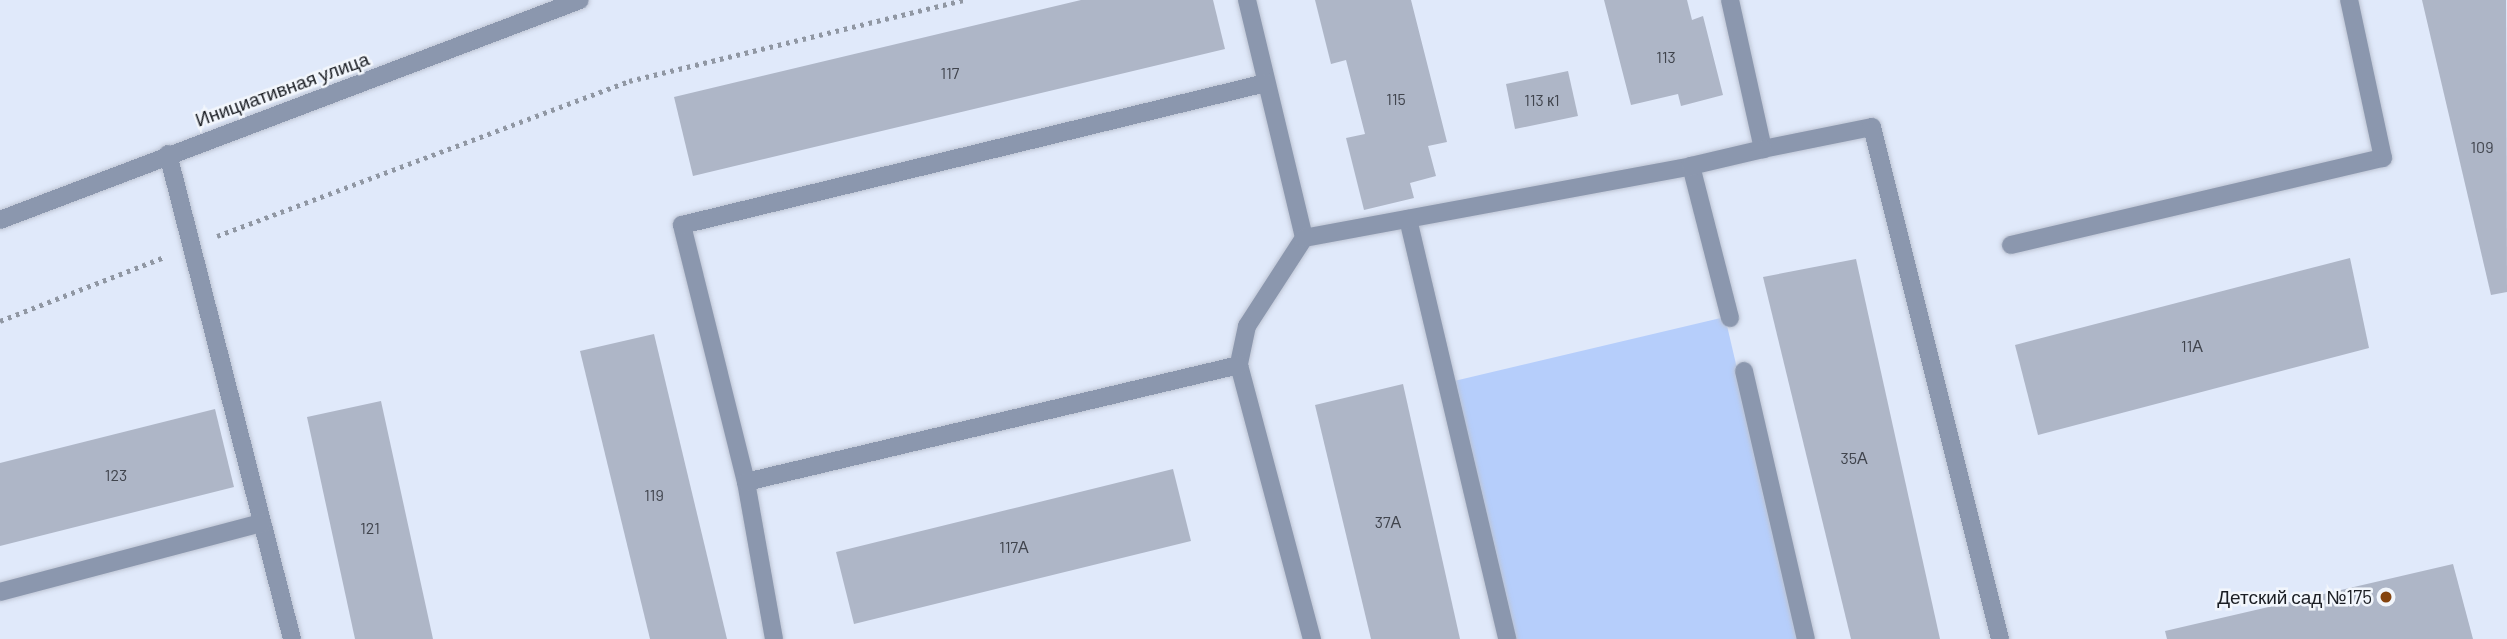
<!DOCTYPE html>
<meta charset="utf-8">
<style>
body{margin:0}
#map{position:relative;width:2507px;height:639px;overflow:hidden;background:#e0e9fa;font-family:Barlow,sans-serif}
div>[style]{position:absolute}
[style*='--x']{left:calc(var(--x)*1px);top:calc(var(--y)*1px);width:calc(var(--w)*1px);rotate:calc(var(--a)*1deg)}
.green>*{inset:0;background:#b6cefb}
.building>*{inset:0;background:#aeb6c7}
.path>*{height:4.5px;margin-top:-2.25px;transform-origin:0;background:repeating-linear-gradient(90deg,#9097a3 0 3.5px,transparent 0 8.5px)}
.roads{filter:drop-shadow(0 0 2px #bdc4d3) drop-shadow(0 0 2px #bdc4d3)}
.service>*{height:18px;margin:-9px;padding:0 9px;transform-origin:9px;border-radius:9px;background:#8b97ae}
.minor>*{height:18px;margin:-9px;padding:0 9px;transform-origin:9px;border-radius:9px;background:#8b97ae}
.dots>*{width:19px;height:19px;translate:-50% -50%;box-sizing:border-box;border:4px solid #f2f6fc;border-radius:50%}
span{translate:-50% -50%;white-space:nowrap;text-align:center;line-height:1.15;-webkit-text-stroke:5px #f2f6fc;paint-order:stroke}
.number-label{font-size:16px;color:#40444d}
.number-label span{-webkit-text-stroke-width:0}
.street-label{font-size:19px;color:#1b1e24}
.poi-label{font-size:19px;color:#1b1e24}
.right{translate:-100% -50%;text-align:right}
</style>
<div id="map">
<div class="green">
<i style="clip-path:polygon(1725px 317px,1800px 639px,1512px 639px,1450px 382px)"></i>
</div>
<div class="building">
<i style="clip-path:polygon(1081px 0,1213px 0,1225px 49px,693px 176px,674px 97px)"></i>
<i style="clip-path:polygon(1315px 0,1411px 0,1447px 142px,1428px 146px,1436px 176px,1410px 183px,1414px 198px,1364px 210px,1346px 138px,1365px 134px,1346px 60px,1331px 64px)"></i>
<i style="clip-path:polygon(1604px 0,1687px 0,1692px 20px,1703px 16px,1723px 95px,1681px 106px,1678px 94px,1631px 105px)"></i>
<i style="clip-path:polygon(2422px 0,2506px 0,2507px 292px,2491px 295px)"></i>
<i style="clip-path:polygon(1568px 71px,1578px 116px,1515px 129px,1506px 84px)"></i>
<i style="clip-path:polygon(2350px 258px,2369px 348px,2038px 435px,2015px 345px)"></i>
<i style="clip-path:polygon(1856px 259px,1940px 639px,1851px 639px,1763px 277px)"></i>
<i style="clip-path:polygon(654px 334px,727px 639px,650px 639px,580px 351px)"></i>
<i style="clip-path:polygon(1403px 384px,1460px 639px,1371px 639px,1315px 405px)"></i>
<i style="clip-path:polygon(381px 401px,433px 639px,355px 639px,307px 417px)"></i>
<i style="clip-path:polygon(215px 409px,234px 487px,0 546px,0 463px)"></i>
<i style="clip-path:polygon(1173px 469px,1191px 541px,854px 624px,836px 552px)"></i>
<i style="clip-path:polygon(2453px 564px,2473px 639px,2167px 639px,2165px 631px)"></i>
</div>
<div class="path">
<i style="--x:217;--y:236;--w:440;--a:-20.6"></i>
<i style="--x:629;--y:81;--w:344;--a:-13.6"></i>
<i style="--x:0;--y:321;--w:176;--a:-21.3"></i>
</div>
<div class="roads">
<div class="service">
<i style="--x:1247;--y:0;--w:245;--a:76.5"></i>
<i style="--x:1304;--y:238;--w:105;--a:122.9"></i>
<i style="--x:1247;--y:326;--w:40;--a:102"></i>
<i style="--x:1239;--y:365;--w:284;--a:75.1"></i>
<i style="--x:1730;--y:0;--w:153;--a:77.5"></i>
<i style="--x:1763;--y:149;--w:111;--a:-11.4"></i>
<i style="--x:1872;--y:127;--w:528;--a:75.96"></i>
<i style="--x:168;--y:154;--w:501;--a:75.66"></i>
<i style="--x:1691;--y:166;--w:157;--a:75.6"></i>
<i style="--x:1408;--y:219;--w:432;--a:76.7"></i>
<i style="--x:1304;--y:238;--w:394;--a:-10.5"></i>
<i style="--x:1691;--y:166;--w:74;--a:-13.3"></i>
<i style="--x:2011;--y:245;--w:382;--a:-13.2"></i>
<i style="--x:2383;--y:158;--w:162;--a:-102.1"></i>
<i style="--x:1744;--y:371;--w:275;--a:77"></i>
<i style="--x:746;--y:482;--w:265;--a:-104"></i>
<i style="--x:682;--y:225;--w:601;--a:-13.67"></i>
<i style="--x:0;--y:592;--w:271;--a:-14.8"></i>
<i style="--x:774;--y:639;--w:159;--a:-100.1"></i>
<i style="--x:746;--y:482;--w:507;--a:-13.35"></i>
</div>
<div class="minor">
<i style="--x:0;--y:220;--w:620;--a:-20.77"></i>
</div>
</div>
<div class="dots">
<i style="left:2386px;top:597px;background:#84430e"></i>
</div>
<div class="number-label">
<span style="left:1666px;top:57px">113</span>
<span style="left:950px;top:73px">117</span>
<span style="left:1396px;top:99px">115</span>
<span style="left:1542px;top:100px">113 к1</span>
<span style="left:2482px;top:147px">109</span>
<span style="left:2192px;top:346px">11А</span>
<span style="left:1854px;top:458px">35А</span>
<span style="left:116px;top:475px">123</span>
<span style="left:654px;top:495px">119</span>
<span style="left:1388px;top:522px">37А</span>
<span style="left:370px;top:528px">121</span>
<span style="left:1014px;top:547px">117А</span>
</div>
<div class="street-label">
<span style="left:282px;top:89px;rotate:-20deg">Инициативная улица</span>
</div>
<div class="poi-label">
<span class="right" style="left:2372px;top:597px">Детский сад №175</span>
</div>
</div>
